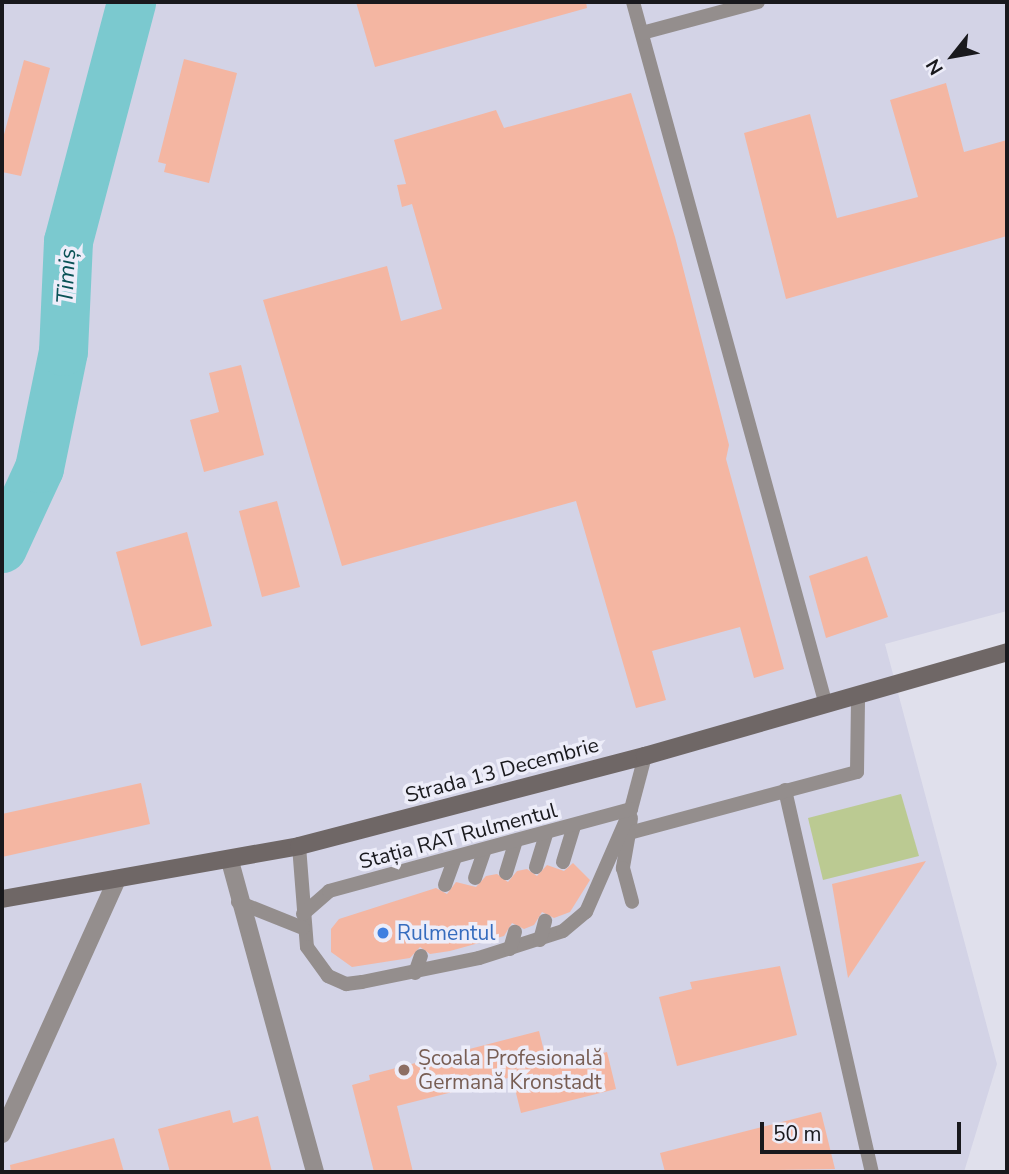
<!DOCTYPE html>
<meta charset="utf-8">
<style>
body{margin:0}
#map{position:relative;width:1009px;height:1174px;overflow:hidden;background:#e0e0ec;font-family:"Nunito Sans",sans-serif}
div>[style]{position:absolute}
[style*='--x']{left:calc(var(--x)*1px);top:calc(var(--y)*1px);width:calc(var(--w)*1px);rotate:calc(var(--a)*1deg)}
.built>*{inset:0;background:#d3d3e6}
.green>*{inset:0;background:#bbca92}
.river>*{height:49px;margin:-24.5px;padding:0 24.5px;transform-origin:24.5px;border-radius:24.5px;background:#7bc9cf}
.building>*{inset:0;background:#f4b6a2}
.lane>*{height:14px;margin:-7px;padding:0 7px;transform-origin:7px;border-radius:7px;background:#948e8d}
.street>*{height:18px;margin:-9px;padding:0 9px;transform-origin:9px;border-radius:9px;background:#948e8d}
.secondary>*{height:18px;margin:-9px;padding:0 9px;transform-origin:9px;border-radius:9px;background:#6f6766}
.dots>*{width:19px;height:19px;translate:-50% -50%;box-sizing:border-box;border:4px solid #ededf9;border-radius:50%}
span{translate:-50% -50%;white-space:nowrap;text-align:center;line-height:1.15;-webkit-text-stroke:7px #ededf9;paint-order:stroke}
.street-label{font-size:21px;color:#19191d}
.shop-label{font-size:21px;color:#366cbe}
.left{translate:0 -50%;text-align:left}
.education-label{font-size:21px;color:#785e54}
.water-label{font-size:23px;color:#0a5256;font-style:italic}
.frame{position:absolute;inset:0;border:4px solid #19191d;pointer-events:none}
.north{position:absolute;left:918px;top:21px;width:70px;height:70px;-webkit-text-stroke:5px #ededf9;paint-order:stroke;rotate:239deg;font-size:19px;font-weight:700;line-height:28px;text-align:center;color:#19191d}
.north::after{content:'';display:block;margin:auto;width:24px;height:32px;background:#19191d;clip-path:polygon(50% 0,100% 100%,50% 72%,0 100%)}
.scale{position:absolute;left:760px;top:1122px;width:201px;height:32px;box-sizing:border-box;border:4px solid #19191d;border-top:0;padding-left:9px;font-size:21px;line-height:24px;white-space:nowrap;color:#19191d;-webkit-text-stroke:5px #ededf9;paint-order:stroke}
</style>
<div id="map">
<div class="built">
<i style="clip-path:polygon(2px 2px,1007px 2px,1007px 611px,885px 644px,997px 1064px,964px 1172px,2px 1172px)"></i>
</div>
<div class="green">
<i style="clip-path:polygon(901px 794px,919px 856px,823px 880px,808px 818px)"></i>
</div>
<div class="river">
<i style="--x:2;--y:548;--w:88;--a:-65.2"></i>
<i style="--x:39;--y:468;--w:119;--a:-78.4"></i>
<i style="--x:63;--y:351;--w:110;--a:-87.4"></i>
<i style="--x:68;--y:241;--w:247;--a:-75.2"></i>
</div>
<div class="building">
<i style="clip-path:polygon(356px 2px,586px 2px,587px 8px,375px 67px)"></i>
<i style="clip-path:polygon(184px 59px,237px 73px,209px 183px,164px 172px,166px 164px,158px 162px)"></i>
<i style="clip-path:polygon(24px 60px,50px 68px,21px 176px,2px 172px,2px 142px)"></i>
<i style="clip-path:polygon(946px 83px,964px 152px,1007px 140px,1007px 236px,786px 299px,744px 133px,810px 114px,837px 218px,918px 197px,890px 100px)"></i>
<i style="clip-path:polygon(631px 93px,675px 237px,729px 445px,726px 459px,784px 669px,754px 678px,740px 627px,652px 651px,666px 700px,636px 708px,576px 501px,342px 566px,263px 300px,387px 266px,401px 321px,442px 309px,412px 204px,402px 207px,397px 185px,406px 184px,394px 140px,496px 110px,504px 128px)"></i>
<i style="clip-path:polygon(241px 365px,264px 455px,204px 472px,190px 420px,219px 412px,209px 373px)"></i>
<i style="clip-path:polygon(277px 501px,300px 587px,262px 597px,239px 511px)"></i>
<i style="clip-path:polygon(187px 532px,212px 626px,141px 646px,116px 552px)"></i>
<i style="clip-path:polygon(867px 556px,888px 617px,826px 638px,809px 576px)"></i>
<i style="clip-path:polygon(141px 783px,150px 824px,2px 857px,2px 814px)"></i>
<i style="clip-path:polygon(926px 861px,848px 978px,832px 884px)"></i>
<i style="clip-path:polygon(573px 863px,590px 880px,570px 912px,554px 918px,542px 912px,534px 925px,524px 929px,512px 923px,504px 936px,450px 951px,430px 954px,420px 947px,410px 958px,352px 967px,331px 952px,331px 929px,339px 919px,436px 888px,447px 894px,456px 882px,476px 887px,486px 876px,497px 874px,508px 882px,517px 871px,527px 869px,537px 876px,547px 865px,564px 871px)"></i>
<i style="clip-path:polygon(780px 966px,797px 1035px,677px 1066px,659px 997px,692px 989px,690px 982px)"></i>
<i style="clip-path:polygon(539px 1031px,548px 1067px,607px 1052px,616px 1089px,521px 1113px,512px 1077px,397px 1106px,413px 1172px,374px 1172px,352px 1085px,370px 1080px,369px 1075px)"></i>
<i style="clip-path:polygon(230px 1110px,233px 1123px,258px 1116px,272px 1172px,170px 1172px,158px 1129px)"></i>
<i style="clip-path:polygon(821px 1112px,835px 1169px,665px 1172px,660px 1153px)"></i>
<i style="clip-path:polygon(114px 1138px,124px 1172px,11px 1172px,10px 1165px)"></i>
</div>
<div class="lane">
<i style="--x:633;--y:2;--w:729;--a:74.65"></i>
<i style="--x:642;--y:33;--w:120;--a:-15"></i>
<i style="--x:785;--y:790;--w:392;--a:77.2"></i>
<i style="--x:631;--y:818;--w:15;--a:98"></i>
<i style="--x:629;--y:833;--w:236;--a:-15"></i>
<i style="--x:857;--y:772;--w:76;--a:-89.2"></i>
<i style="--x:629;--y:833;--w:36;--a:100"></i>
<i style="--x:623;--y:868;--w:35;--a:75"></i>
<i style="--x:299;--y:846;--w:101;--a:85.5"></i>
<i style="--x:307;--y:947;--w:36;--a:54"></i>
<i style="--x:328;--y:976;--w:20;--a:24"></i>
<i style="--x:346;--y:984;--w:16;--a:-7"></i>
<i style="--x:362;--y:982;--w:119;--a:-11.6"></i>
<i style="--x:479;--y:958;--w:88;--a:-17.8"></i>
<i style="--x:563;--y:931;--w:30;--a:-40"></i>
<i style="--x:586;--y:912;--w:112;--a:-66.4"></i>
<i style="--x:631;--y:809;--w:55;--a:-75.2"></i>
<i style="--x:563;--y:862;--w:37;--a:-73"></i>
<i style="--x:536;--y:867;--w:34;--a:-73"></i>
<i style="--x:506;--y:873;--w:31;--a:-73"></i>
<i style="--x:475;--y:878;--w:28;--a:-71"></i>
<i style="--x:445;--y:885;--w:27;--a:-70"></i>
<i style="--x:238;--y:902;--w:70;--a:21.8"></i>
<i style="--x:303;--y:914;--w:35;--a:-41"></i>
<i style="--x:329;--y:891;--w:313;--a:-15.2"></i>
<i style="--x:540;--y:940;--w:20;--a:-75"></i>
<i style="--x:510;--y:949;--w:18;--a:-74"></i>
<i style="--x:415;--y:973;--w:18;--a:-71"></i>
</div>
<div class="street">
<i style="--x:230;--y:861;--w:322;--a:74.7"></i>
<i style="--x:2;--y:1134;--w:277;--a:-65.7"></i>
</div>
<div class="secondary">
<i style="--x:2;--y:899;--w:302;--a:-10.1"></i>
<i style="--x:299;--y:846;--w:358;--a:-14.6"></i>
<i style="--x:645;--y:756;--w:377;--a:-16"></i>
</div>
<div class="dots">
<i style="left:383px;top:933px;background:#3f7fe0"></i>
<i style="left:404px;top:1070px;background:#8d6e63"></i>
</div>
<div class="street-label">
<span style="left:502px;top:770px;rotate:-15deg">Strada 13 Decembrie</span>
<span style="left:458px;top:836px;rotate:-15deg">Stația RAT Rulmentul</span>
</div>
<div class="shop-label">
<span class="left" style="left:397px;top:933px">Rulmentul</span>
</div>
<div class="education-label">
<span class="left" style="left:418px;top:1070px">Școala Profesională<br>Germană Kronstadt</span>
</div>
<div class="water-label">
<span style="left:67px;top:276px;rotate:-87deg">Timiș</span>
</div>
<div class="frame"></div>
<div class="north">N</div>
<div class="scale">50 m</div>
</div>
